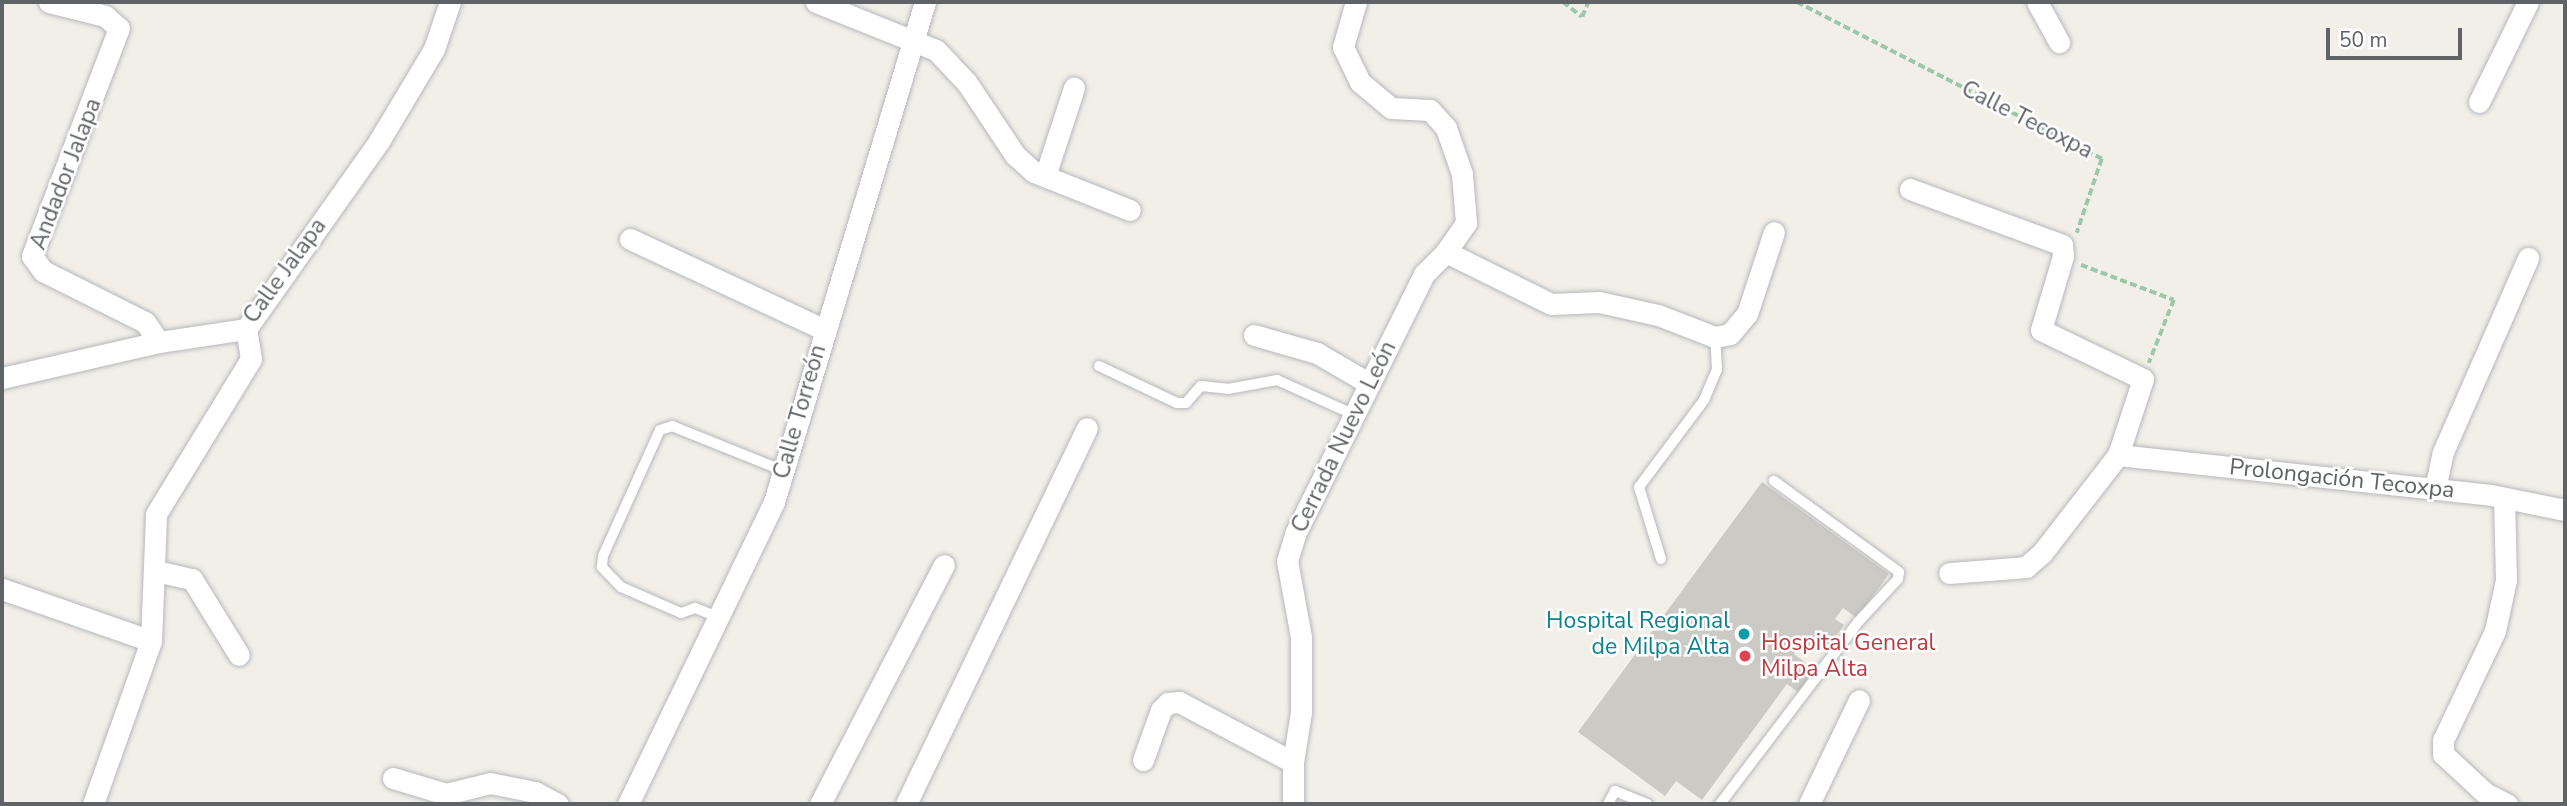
<!DOCTYPE html>
<meta charset="utf-8">
<style>
body{margin:0}
#map{position:relative;width:2567px;height:806px;overflow:hidden;background:#f1efe8;font-family:"Nunito Sans",sans-serif}
div>[style]{position:absolute}
[style*='--x']{left:calc(var(--x)*1px);top:calc(var(--y)*1px);width:calc(var(--w)*1px);rotate:calc(var(--a)*1deg)}
.building>*{inset:0;background:#cccac5}
.path>*{height:3.5px;margin-top:-1.75px;transform-origin:0;background:repeating-linear-gradient(90deg,#9cc7a9 0 7px,transparent 0 10.5px)}
.roads{filter:drop-shadow(0 0 2px #b5b8bc) drop-shadow(0 0 2px #b5b8bc)}
.lane>*{height:10px;margin:-5px;padding:0 5px;transform-origin:5px;border-radius:5px;background:#fff}
.street>*{height:21px;margin:-10.5px;padding:0 10.5px;transform-origin:10.5px;border-radius:10.5px;background:#fff}
.dots>*{width:19px;height:19px;translate:-50% -50%;box-sizing:border-box;border:4px solid #fff;border-radius:50%}
span{translate:-50% -50%;white-space:nowrap;text-align:center;line-height:1.15;-webkit-text-stroke:5px #fff;paint-order:stroke}
.street-label{font-size:23px;color:#5f6368}
.culture-label{font-size:23px;color:#0d838f}
.right{translate:-100% -50%;text-align:right}
.health-label{font-size:23px;color:#be3a42}
.left{translate:0 -50%;text-align:left}
.frame{position:absolute;inset:0;border:4px solid #5f6368;pointer-events:none}
.scale{position:absolute;left:2326px;top:28px;width:136px;height:32px;box-sizing:border-box;border:4px solid #5f6368;border-top:0;padding-left:9px;font-size:21px;line-height:24px;white-space:nowrap;color:#5f6368;-webkit-text-stroke:5px #fff;paint-order:stroke}
</style>
<div id="map">
<div class="building">
<i style="clip-path:polygon(1762px 482px,1889px 574px,1857px 618px,1843px 608px,1835px 619px,1844px 625px,1825px 652px,1816px 645px,1811px 651px,1802px 643px,1794px 654px,1818px 672px,1802px 695px,1787px 684px,1702px 800px,1676px 781px,1665px 796px,1578px 732px)"></i>
</div>
<div class="path">
<i style="--x:1563;--y:2;--w:24;--a:38"></i>
<i style="--x:1582;--y:17;--w:16;--a:-68"></i>
<i style="--x:1797;--y:2;--w:343;--a:27.2"></i>
<i style="--x:2102;--y:159;--w:78;--a:108.7"></i>
<i style="--x:2081;--y:265;--w:99;--a:20.6"></i>
<i style="--x:2174;--y:300;--w:68;--a:111.6"></i>
</div>
<div class="roads">
<div class="lane">
<i style="--x:1099;--y:366;--w:86;--a:25.4"></i>
<i style="--x:1177;--y:403;--w:9;--a:0"></i>
<i style="--x:1186;--y:403;--w:23;--a:-49"></i>
<i style="--x:1201;--y:386;--w:27;--a:6"></i>
<i style="--x:1228;--y:389;--w:50;--a:-10.4"></i>
<i style="--x:1277;--y:380;--w:85;--a:24.2"></i>
<i style="--x:1661;--y:559;--w:75;--a:-107"></i>
<i style="--x:1639;--y:487;--w:109;--a:-53.2"></i>
<i style="--x:1704;--y:400;--w:33;--a:-67"></i>
<i style="--x:1717;--y:370;--w:33;--a:-93"></i>
<i style="--x:720;--y:618;--w:27;--a:-158"></i>
<i style="--x:695;--y:608;--w:15;--a:160"></i>
<i style="--x:681;--y:613;--w:65;--a:-156.6"></i>
<i style="--x:621;--y:587;--w:28;--a:-134"></i>
<i style="--x:602;--y:567;--w:11;--a:-85"></i>
<i style="--x:603;--y:556;--w:138;--a:-65.7"></i>
<i style="--x:660;--y:430;--w:13;--a:-18"></i>
<i style="--x:672;--y:426;--w:121;--a:21.9"></i>
<i style="--x:1608;--y:804;--w:15;--a:-62"></i>
<i style="--x:1615;--y:791;--w:35;--a:22"></i>
<i style="--x:1720;--y:804;--w:228;--a:-52.8"></i>
<i style="--x:1858;--y:622;--w:59;--a:-47.1"></i>
<i style="--x:1898;--y:579;--w:7;--a:-82"></i>
<i style="--x:1899;--y:572;--w:155;--a:-143.9"></i>
</div>
<div class="street">
<i style="--x:49;--y:2;--w:58;--a:14"></i>
<i style="--x:105;--y:16;--w:18;--a:41"></i>
<i style="--x:119;--y:28;--w:244;--a:110.9"></i>
<i style="--x:32;--y:256;--w:19;--a:54"></i>
<i style="--x:43;--y:271;--w:114;--a:26.6"></i>
<i style="--x:145;--y:322;--w:24;--a:55"></i>
<i style="--x:816;--y:2;--w:129;--a:21.8"></i>
<i style="--x:936;--y:50;--w:45;--a:46.8"></i>
<i style="--x:967;--y:83;--w:87;--a:56.3"></i>
<i style="--x:1015;--y:155;--w:25;--a:42"></i>
<i style="--x:1034;--y:172;--w:103;--a:21.6"></i>
<i style="--x:1356;--y:2;--w:47;--a:106.1"></i>
<i style="--x:1343;--y:47;--w:39;--a:64"></i>
<i style="--x:1360;--y:82;--w:40;--a:40"></i>
<i style="--x:1391;--y:108;--w:39;--a:3"></i>
<i style="--x:1430;--y:110;--w:24;--a:48"></i>
<i style="--x:1446;--y:128;--w:49;--a:70.8"></i>
<i style="--x:1462;--y:174;--w:49;--a:85.3"></i>
<i style="--x:1466;--y:223;--w:35;--a:125"></i>
<i style="--x:1446;--y:252;--w:117;--a:26.3"></i>
<i style="--x:1551;--y:304;--w:48;--a:-2.4"></i>
<i style="--x:1599;--y:302;--w:60;--a:12.4"></i>
<i style="--x:1658;--y:315;--w:61;--a:21.1"></i>
<i style="--x:1715;--y:337;--w:15;--a:-11"></i>
<i style="--x:1730;--y:334;--w:26;--a:-50"></i>
<i style="--x:1747;--y:314;--w:86;--a:-71.8"></i>
<i style="--x:2037;--y:2;--w:46;--a:61.2"></i>
<i style="--x:2479;--y:102;--w:111;--a:-63.9"></i>
<i style="--x:1045;--y:176;--w:93;--a:-71.8"></i>
<i style="--x:1910;--y:189;--w:162;--a:20.2"></i>
<i style="--x:2062;--y:245;--w:11;--a:85"></i>
<i style="--x:2063;--y:256;--w:77;--a:106.6"></i>
<i style="--x:2041;--y:330;--w:113;--a:25.7"></i>
<i style="--x:2143;--y:379;--w:80;--a:108.2"></i>
<i style="--x:2118;--y:455;--w:124;--a:127.8"></i>
<i style="--x:2042;--y:553;--w:21;--a:139"></i>
<i style="--x:2026;--y:567;--w:77;--a:175.5"></i>
<i style="--x:630;--y:239;--w:213;--a:25"></i>
<i style="--x:1254;--y:335;--w:66;--a:15.9"></i>
<i style="--x:1317;--y:353;--w:61;--a:30.3"></i>
<i style="--x:2;--y:378;--w:161;--a:-12.9"></i>
<i style="--x:159;--y:342;--w:88;--a:-8.5"></i>
<i style="--x:246;--y:329;--w:230;--a:-54.7"></i>
<i style="--x:379;--y:141;--w:107;--a:-59.1"></i>
<i style="--x:434;--y:49;--w:50;--a:-71.2"></i>
<i style="--x:2118;--y:455;--w:375;--a:6.1"></i>
<i style="--x:2491;--y:495;--w:76;--a:11.5"></i>
<i style="--x:2435;--y:489;--w:38;--a:-78"></i>
<i style="--x:2443;--y:452;--w:212;--a:-66.3"></i>
<i style="--x:2504;--y:498;--w:82;--a:88.6"></i>
<i style="--x:2506;--y:580;--w:52;--a:102.2"></i>
<i style="--x:2495;--y:631;--w:121;--a:115.5"></i>
<i style="--x:2443;--y:740;--w:14;--a:90"></i>
<i style="--x:2443;--y:754;--w:57;--a:42.9"></i>
<i style="--x:2485;--y:793;--w:25;--a:27"></i>
<i style="--x:156;--y:571;--w:37;--a:13"></i>
<i style="--x:192;--y:579;--w:89;--a:58.3"></i>
<i style="--x:2;--y:589;--w:158;--a:19.2"></i>
<i style="--x:1143;--y:760;--w:53;--a:-70.2"></i>
<i style="--x:1161;--y:710;--w:10;--a:-45"></i>
<i style="--x:1168;--y:703;--w:11;--a:-5"></i>
<i style="--x:1179;--y:702;--w:129;--a:27.8"></i>
<i style="--x:393;--y:778;--w:55;--a:16.8"></i>
<i style="--x:446;--y:794;--w:45;--a:-14"></i>
<i style="--x:490;--y:783;--w:46;--a:11.3"></i>
<i style="--x:535;--y:792;--w:26;--a:28"></i>
<i style="--x:93;--y:804;--w:173;--a:-70.4"></i>
<i style="--x:151;--y:641;--w:127;--a:-87.7"></i>
<i style="--x:156;--y:514;--w:182;--a:-58.5"></i>
<i style="--x:251;--y:359;--w:30;--a:-99"></i>
<i style="--x:628;--y:804;--w:335;--a:-64.2"></i>
<i style="--x:774;--y:502;--w:522;--a:-73.2"></i>
<i style="--x:820;--y:804;--w:269;--a:-62.6"></i>
<i style="--x:906;--y:804;--w:417;--a:-64.3"></i>
<i style="--x:1293;--y:804;--w:42;--a:-90"></i>
<i style="--x:1293;--y:762;--w:51;--a:-80.9"></i>
<i style="--x:1301;--y:712;--w:75;--a:-90"></i>
<i style="--x:1301;--y:637;--w:77;--a:-100.4"></i>
<i style="--x:1287;--y:561;--w:28;--a:-73"></i>
<i style="--x:1295;--y:534;--w:290;--a:-63.6"></i>
<i style="--x:1424;--y:274;--w:31;--a:-45"></i>
<i style="--x:1809;--y:804;--w:115;--a:-64.3"></i>
</div>
</div>
<div class="dots">
<i style="left:1744px;top:634px;background:#0f9aa8"></i>
<i style="left:1745px;top:656px;background:#e0444e"></i>
</div>
<div class="street-label">
<span style="left:2027px;top:120px;rotate:27deg">Calle Tecoxpa</span>
<span style="left:66px;top:174px;rotate:-69deg">Andador Jalapa</span>
<span style="left:285px;top:271px;rotate:-54deg">Calle Jalapa</span>
<span style="left:800px;top:412px;rotate:-74deg">Calle Torreón</span>
<span style="left:1344px;top:437px;rotate:-64deg">Cerrada Nuevo León</span>
<span style="left:2342px;top:479px;rotate:6deg">Prolongación Tecoxpa</span>
</div>
<div class="culture-label">
<span class="right" style="left:1730px;top:634px">Hospital Regional<br>de Milpa Alta</span>
</div>
<div class="health-label">
<span class="left" style="left:1761px;top:656px">Hospital General<br>Milpa Alta</span>
</div>
<div class="frame"></div>
<div class="scale">50 m</div>
</div>
